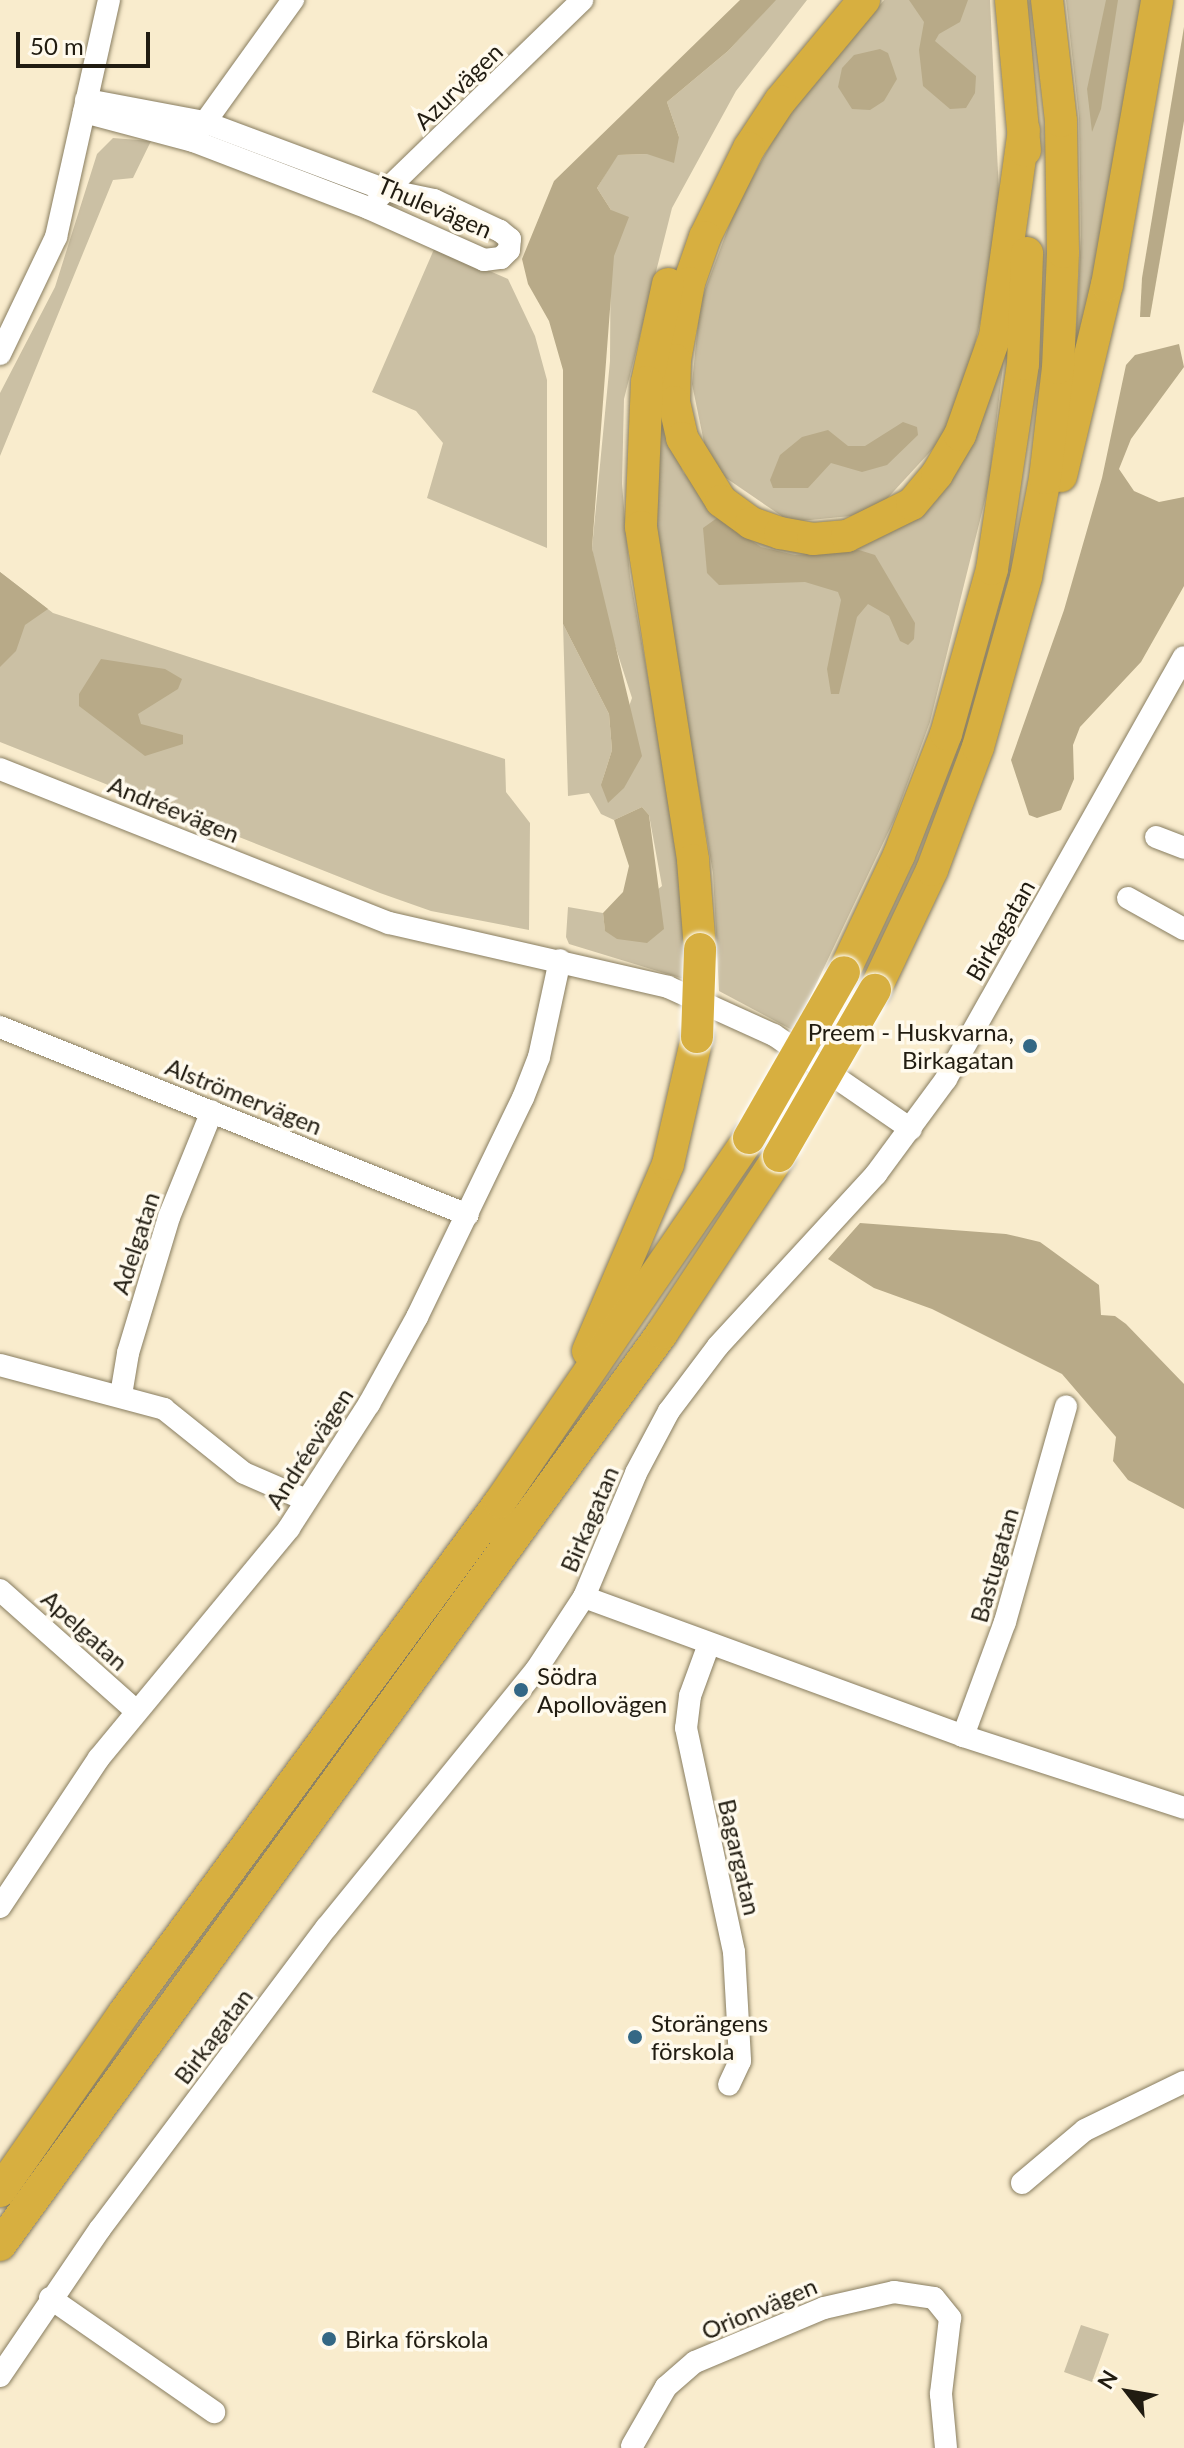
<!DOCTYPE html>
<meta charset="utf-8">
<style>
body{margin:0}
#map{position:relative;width:1184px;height:2448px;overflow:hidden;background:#f9eccd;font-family:Lato,sans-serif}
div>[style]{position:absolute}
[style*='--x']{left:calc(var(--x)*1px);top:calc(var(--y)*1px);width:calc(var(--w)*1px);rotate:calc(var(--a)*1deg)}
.green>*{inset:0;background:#cbc0a4}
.forest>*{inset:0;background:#b8aa88}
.roads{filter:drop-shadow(0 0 2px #887d60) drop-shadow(0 0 2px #887d60)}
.minor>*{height:22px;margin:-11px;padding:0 11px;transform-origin:11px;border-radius:11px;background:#fff}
.highway>*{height:32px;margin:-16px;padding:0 16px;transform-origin:16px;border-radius:16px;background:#d7af40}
.bridges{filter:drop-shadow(0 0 2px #fff) drop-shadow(0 0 2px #fff)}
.highway-bridge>*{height:32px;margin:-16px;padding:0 16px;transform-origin:16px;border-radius:16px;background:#d7af40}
.dots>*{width:22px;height:22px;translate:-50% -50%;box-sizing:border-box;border:4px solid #fffaed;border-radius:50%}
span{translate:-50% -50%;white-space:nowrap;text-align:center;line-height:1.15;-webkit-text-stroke:7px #fffaed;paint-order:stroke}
.street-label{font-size:24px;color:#211c11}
.poi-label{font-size:24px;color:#211c11}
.right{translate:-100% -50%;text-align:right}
.left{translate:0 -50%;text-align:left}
.north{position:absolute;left:1088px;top:2352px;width:80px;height:80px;-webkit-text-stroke:6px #fffaed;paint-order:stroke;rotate:301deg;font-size:22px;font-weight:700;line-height:32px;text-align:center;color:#211c11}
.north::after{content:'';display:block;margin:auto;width:28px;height:36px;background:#211c11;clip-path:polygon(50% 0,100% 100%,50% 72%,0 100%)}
.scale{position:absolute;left:16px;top:32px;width:134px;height:36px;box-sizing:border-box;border:4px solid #211c11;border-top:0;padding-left:10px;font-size:24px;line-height:28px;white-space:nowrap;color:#211c11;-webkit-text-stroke:6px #fffaed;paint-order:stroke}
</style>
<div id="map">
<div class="green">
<i style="clip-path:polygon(775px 0,807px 0,736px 91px,672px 208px,624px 399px,622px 484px,630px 576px,674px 824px,687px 980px,569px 944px,566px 937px,568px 907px,603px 913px,605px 930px,662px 886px,649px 815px,642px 807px,614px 820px,601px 814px,589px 793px,568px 796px,563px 624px,609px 714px,612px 750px,601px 785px,632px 698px,601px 602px,592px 548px,610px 361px,611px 210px,597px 188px,617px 155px,647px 154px,679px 137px,667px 102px,728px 51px)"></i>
<i style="clip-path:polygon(884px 0,990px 0,999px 194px,986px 296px,967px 380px,940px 441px,883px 503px,851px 516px,800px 521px,783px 517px,726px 478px,706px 452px,692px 384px,700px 303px,736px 207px,782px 124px)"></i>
<i style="clip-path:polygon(1066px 0,1141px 0,1097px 280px,1073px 397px,1081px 235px,1079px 117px)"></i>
<i style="clip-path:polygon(113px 138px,151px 141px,133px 178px,113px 180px,0 456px,0 393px,55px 287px,97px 154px)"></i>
<i style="clip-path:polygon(435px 247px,508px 279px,535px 336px,547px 380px,547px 548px,427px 498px,443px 443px,416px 411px,372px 392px)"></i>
<i style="clip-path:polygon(692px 250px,673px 440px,683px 472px,696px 486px,775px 543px,920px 506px,1008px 323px,989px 484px,930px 722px,894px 820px,794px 1031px,719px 991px,713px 873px,658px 553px,653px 446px)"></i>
<i style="clip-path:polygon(0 572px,53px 613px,505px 759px,506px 792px,530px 823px,529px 930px,431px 911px,380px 893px,0 742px)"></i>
<i style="clip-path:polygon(1081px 2325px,1109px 2334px,1092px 2382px,1064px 2372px)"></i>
</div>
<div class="forest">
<i style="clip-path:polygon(740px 0,776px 0,728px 51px,667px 102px,679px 137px,674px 163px,647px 154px,618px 155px,597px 188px,611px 210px,629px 217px,614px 256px,592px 548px,642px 756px,624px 788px,608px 803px,601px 785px,612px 750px,609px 714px,563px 624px,563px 370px,549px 321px,528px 284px,522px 259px,554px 181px)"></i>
<i style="clip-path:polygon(909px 0,968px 0,960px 22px,939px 34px,935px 41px,976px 76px,975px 93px,966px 108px,950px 109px,923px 86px,919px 50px,924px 22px)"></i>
<i style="clip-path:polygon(1106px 0,1118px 0,1101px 109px,1092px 132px,1087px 89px)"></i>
<i style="clip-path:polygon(1184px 27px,1184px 121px,1150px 317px,1140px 317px,1142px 278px)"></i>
<i style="clip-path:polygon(880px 49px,888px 53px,897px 79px,884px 101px,870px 110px,852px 109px,838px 87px,842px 68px,854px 55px)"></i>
<i style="clip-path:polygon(1179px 344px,1184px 367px,1131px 439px,1119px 469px,1134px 491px,1159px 502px,1184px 497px,1184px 586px,1141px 662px,1080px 727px,1073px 745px,1074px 779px,1061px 810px,1037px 818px,1029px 815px,1011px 760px,1064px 610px,1102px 478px,1126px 365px,1135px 355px)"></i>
<i style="clip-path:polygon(903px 422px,917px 427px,918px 435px,887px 465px,862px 472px,831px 463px,808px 488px,773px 488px,770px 480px,780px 455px,802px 437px,828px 430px,848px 446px,865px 446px)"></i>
<i style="clip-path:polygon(717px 518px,761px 547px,795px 555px,859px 550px,875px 555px,915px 623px,914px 639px,908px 645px,900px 641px,889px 616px,868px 604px,857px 617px,839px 694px,831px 694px,827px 669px,841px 600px,838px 592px,805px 582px,719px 585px,707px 573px,703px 528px)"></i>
<i style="clip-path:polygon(0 572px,48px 609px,25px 625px,16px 651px,0 667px)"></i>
<i style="clip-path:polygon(101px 659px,165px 669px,182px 679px,178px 689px,138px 714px,141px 724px,183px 735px,183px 744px,145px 756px,79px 706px,79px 694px)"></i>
<i style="clip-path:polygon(642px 807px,649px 815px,664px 929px,647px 943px,617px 939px,605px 931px,603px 913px,623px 892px,629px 866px,614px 820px)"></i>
<i style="clip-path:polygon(860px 1223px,1006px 1234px,1040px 1242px,1099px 1285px,1101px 1315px,1115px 1316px,1126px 1324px,1184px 1384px,1184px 1509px,1128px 1480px,1113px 1461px,1116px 1437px,1062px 1374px,932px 1309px,874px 1288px,828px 1259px)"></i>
</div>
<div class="roads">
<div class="minor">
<i style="--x:84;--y:112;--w:113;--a:14.9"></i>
<i style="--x:193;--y:141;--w:187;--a:20.9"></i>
<i style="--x:368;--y:208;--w:127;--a:24.1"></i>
<i style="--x:484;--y:260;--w:17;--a:-7"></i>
<i style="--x:501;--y:258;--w:11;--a:-45"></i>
<i style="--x:509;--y:250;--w:11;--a:-85"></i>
<i style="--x:510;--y:239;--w:13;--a:-141"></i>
<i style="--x:500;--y:231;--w:73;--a:-154.8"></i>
<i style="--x:434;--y:200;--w:49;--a:-168.2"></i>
<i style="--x:386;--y:190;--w:194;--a:-159.5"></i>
<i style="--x:204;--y:122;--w:120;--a:-169.4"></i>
<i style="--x:198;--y:132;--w:163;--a:-54.3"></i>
<i style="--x:379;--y:197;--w:283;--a:-44.1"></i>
<i style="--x:0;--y:354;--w:130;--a:-64.4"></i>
<i style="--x:56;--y:237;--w:243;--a:-77.4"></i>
<i style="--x:0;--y:769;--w:418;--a:21.6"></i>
<i style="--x:389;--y:923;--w:286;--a:12.9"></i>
<i style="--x:668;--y:987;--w:116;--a:24.4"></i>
<i style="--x:774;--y:1035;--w:166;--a:34.5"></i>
<i style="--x:1156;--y:837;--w:30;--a:21"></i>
<i style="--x:1128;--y:898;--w:64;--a:29"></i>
<i style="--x:0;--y:1027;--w:504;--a:21.89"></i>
<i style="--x:0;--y:1365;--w:170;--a:15"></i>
<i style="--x:164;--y:1409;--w:102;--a:38.7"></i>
<i style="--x:244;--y:1473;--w:68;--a:23.5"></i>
<i style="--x:121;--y:1395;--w:43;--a:-80.5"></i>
<i style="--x:128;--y:1353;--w:142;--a:-73.2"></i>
<i style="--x:169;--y:1217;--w:114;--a:-67.9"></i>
<i style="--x:0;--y:1590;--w:181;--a:41.6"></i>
<i style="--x:584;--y:1597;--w:404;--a:20.1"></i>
<i style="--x:963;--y:1736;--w:232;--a:18"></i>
<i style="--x:709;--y:1644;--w:55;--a:110.1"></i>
<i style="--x:690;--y:1696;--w:32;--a:97"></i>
<i style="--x:686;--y:1728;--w:229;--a:77.9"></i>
<i style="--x:734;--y:1952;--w:109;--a:86.8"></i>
<i style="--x:740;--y:2061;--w:26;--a:115"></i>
<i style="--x:963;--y:1736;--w:121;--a:-69.8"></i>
<i style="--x:1005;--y:1622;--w:224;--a:-74.2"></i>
<i style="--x:0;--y:1907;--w:179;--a:-56.4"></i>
<i style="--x:99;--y:1758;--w:298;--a:-50.4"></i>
<i style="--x:289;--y:1528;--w:148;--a:-57.2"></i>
<i style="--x:369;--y:1404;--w:99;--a:-61.1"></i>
<i style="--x:417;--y:1317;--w:243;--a:-64.2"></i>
<i style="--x:523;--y:1098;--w:44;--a:-68.7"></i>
<i style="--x:539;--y:1057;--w:99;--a:-77.8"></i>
<i style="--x:1022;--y:2183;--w:82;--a:-40.1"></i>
<i style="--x:1085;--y:2130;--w:110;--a:-25.9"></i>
<i style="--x:50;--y:2298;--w:200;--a:34.8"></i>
<i style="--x:0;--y:2376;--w:178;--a:-55.8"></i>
<i style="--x:100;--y:2229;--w:378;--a:-53.1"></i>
<i style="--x:327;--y:1927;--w:331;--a:-50.9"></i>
<i style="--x:536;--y:1670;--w:87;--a:-56.7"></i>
<i style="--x:584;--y:1597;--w:134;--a:-67.2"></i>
<i style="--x:636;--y:1473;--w:70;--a:-62"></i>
<i style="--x:669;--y:1411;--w:81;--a:-53"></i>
<i style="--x:718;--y:1346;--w:234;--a:-47.4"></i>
<i style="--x:876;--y:1174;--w:118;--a:-53.6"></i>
<i style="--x:946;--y:1079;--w:484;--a:-60.6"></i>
<i style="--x:632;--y:2446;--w:68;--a:-60"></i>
<i style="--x:666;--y:2387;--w:38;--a:-41"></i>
<i style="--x:695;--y:2362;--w:140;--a:-22.7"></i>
<i style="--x:824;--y:2308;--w:72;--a:-12.9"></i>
<i style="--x:894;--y:2292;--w:40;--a:8.5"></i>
<i style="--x:934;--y:2298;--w:26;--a:51"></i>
<i style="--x:950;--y:2318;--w:77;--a:96.8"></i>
<i style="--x:941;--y:2394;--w:54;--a:84.7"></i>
</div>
<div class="highway">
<i style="--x:864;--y:0;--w:131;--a:129.7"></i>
<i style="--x:780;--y:101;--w:56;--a:123.4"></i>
<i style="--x:749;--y:148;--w:99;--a:116.3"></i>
<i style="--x:705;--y:237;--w:49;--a:109.2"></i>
<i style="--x:689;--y:283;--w:78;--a:100.3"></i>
<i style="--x:675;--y:360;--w:42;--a:91.4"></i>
<i style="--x:674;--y:402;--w:37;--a:77"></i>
<i style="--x:682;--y:438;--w:74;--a:58.2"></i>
<i style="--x:721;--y:501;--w:37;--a:36"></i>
<i style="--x:751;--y:523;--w:31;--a:19"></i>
<i style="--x:780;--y:533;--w:34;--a:10"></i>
<i style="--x:813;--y:539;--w:34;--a:-5"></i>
<i style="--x:847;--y:536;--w:72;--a:-26.2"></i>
<i style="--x:912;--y:504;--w:39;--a:-50"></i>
<i style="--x:937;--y:474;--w:45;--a:-59.5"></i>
<i style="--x:960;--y:435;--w:105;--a:-70.5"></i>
<i style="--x:995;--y:336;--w:208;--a:-82"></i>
<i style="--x:1011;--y:0;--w:151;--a:84.7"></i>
<i style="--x:668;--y:284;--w:100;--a:102.1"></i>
<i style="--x:647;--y:382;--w:145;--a:92.4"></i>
<i style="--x:641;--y:527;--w:337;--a:81.1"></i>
<i style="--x:693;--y:860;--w:89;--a:85.5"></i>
<i style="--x:1061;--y:476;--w:196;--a:-76.5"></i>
<i style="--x:1107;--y:285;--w:289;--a:-80"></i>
<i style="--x:844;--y:972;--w:129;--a:-64.8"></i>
<i style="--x:899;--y:855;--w:130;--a:-68.8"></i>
<i style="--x:946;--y:734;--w:171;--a:-74.4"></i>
<i style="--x:992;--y:569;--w:207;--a:-81.4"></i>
<i style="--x:1023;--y:364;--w:111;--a:-87.9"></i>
<i style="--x:875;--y:990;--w:133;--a:-64.6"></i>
<i style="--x:932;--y:870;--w:131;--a:-69.5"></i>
<i style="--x:978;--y:747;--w:177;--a:-74.2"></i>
<i style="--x:1026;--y:577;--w:101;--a:-79.1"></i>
<i style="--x:1045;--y:478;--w:111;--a:-83.3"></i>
<i style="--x:1058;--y:368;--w:116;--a:-87.5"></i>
<i style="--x:1063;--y:252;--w:131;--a:-90.9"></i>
<i style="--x:1061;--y:121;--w:122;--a:-96.6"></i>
<i style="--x:588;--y:1351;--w:203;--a:-66.8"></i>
<i style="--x:668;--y:1164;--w:130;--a:-77.1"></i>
<i style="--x:0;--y:2191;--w:217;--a:-55.1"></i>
<i style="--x:124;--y:2013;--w:634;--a:-53.65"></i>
<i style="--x:500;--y:1502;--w:441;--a:-55.6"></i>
<i style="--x:0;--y:2245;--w:1127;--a:-54.02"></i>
<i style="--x:662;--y:1333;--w:212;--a:-56.5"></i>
</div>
</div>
<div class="bridges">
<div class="highway-bridge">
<i style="--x:697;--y:1037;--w:88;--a:-88"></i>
<i style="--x:749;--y:1138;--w:191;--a:-60.2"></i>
<i style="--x:779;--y:1156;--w:192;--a:-60"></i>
</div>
</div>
<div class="dots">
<i style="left:1030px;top:1046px;background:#346885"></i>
<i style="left:521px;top:1690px;background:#346885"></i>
<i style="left:635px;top:2037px;background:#346885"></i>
<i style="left:329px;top:2339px;background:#346885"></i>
</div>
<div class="street-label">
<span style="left:458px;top:86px;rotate:-44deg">Azurvägen</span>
<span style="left:435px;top:207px;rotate:23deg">Thulevägen</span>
<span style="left:174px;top:809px;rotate:22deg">Andréevägen</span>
<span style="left:1000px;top:930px;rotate:-60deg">Birkagatan</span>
<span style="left:244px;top:1096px;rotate:22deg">Alströmervägen</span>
<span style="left:135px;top:1243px;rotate:-72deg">Adelgatan</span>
<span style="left:309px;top:1448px;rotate:-57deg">Andréevägen</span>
<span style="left:589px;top:1519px;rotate:-67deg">Birkagatan</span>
<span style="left:994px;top:1565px;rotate:-74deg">Bastugatan</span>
<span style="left:85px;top:1630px;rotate:42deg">Apelgatan</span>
<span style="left:740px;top:1857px;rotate:77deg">Bagargatan</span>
<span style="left:213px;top:2036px;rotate:-53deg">Birkagatan</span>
<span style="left:759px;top:2308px;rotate:-23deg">Orionvägen</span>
</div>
<div class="poi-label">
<span class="right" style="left:1014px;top:1046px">Preem - Huskvarna,<br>Birkagatan</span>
<span class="left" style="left:537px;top:1690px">Södra<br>Apollovägen</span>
<span class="left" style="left:651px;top:2037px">Storängens<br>förskola</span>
<span class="left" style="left:345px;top:2339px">Birka förskola</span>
</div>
<div class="north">N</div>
<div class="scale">50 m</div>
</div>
